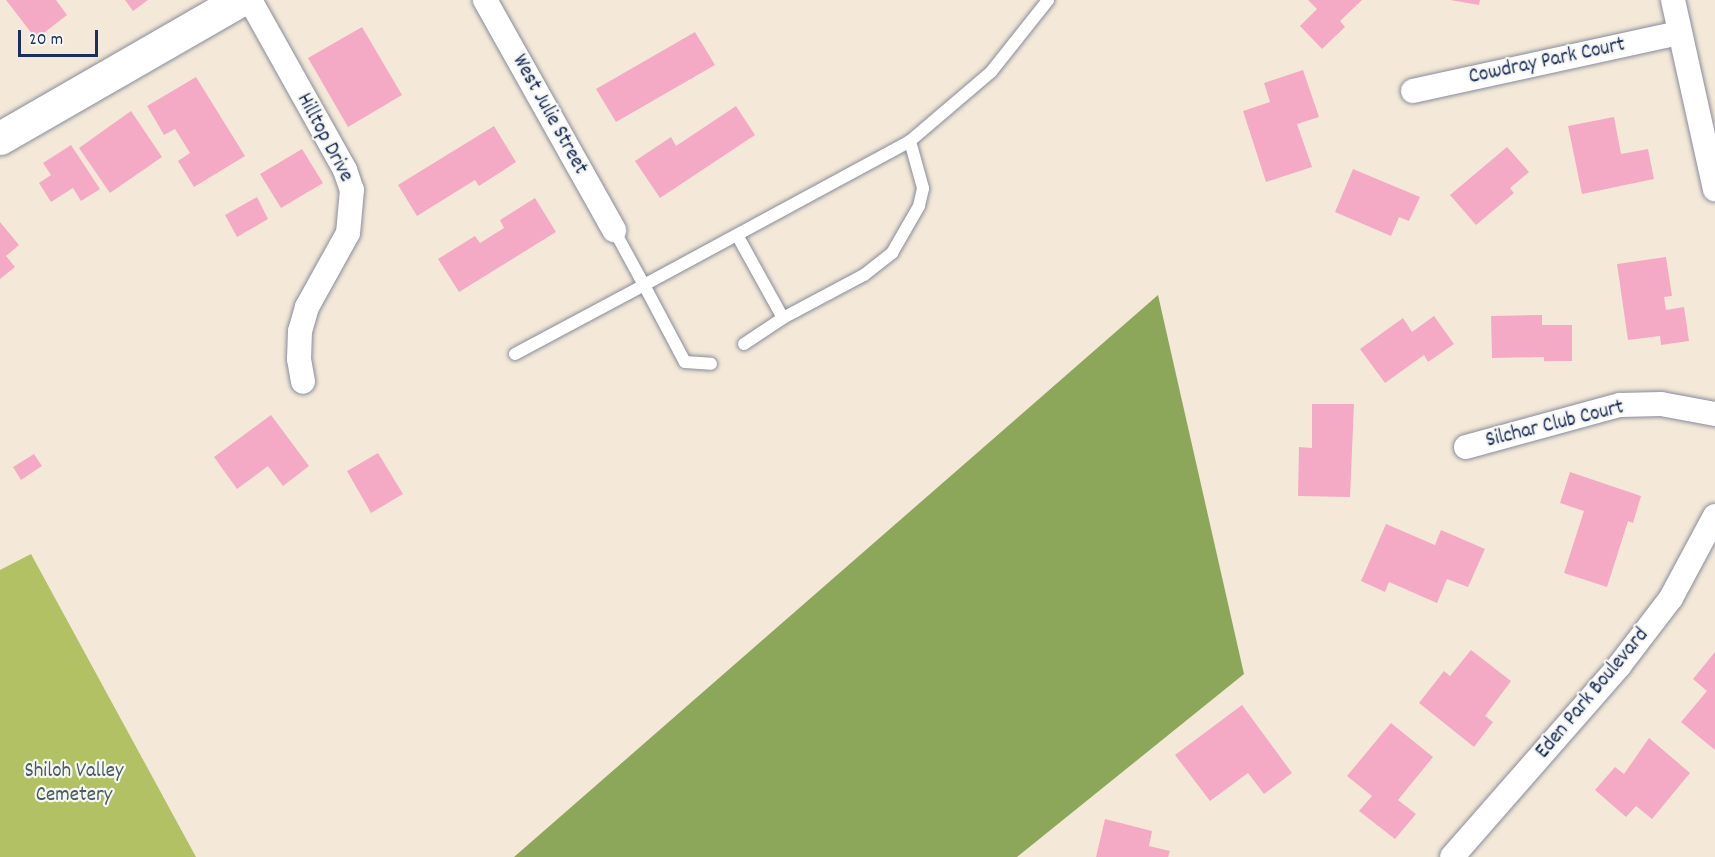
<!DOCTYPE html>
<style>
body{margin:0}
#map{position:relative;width:1715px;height:857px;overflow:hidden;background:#f4e9d8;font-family:Dekko,sans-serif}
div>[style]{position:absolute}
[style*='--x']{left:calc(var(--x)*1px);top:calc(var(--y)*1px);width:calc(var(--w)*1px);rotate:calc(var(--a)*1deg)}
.green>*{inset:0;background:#b2c164}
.forest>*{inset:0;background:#8da75a}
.building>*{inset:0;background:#f4aac5}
.roads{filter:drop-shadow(0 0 2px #888c9b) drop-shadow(0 0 2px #888c9b)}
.lane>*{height:12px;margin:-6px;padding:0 6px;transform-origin:6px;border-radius:6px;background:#fff}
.street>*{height:24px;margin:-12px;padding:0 12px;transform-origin:12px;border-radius:12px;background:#fff}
.secondary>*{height:33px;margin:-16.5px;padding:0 16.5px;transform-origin:16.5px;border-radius:16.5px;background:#fff}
span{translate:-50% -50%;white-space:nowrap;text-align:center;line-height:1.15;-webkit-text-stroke:4.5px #f6f6f2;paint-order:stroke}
.street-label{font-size:21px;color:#1b2f5e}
.park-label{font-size:21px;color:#485b60}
.scale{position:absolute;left:18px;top:30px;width:80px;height:27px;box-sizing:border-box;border:3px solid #1b2f5e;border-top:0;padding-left:8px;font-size:18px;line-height:21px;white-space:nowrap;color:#1b2f5e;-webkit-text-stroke:4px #f6f6f2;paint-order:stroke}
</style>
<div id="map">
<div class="green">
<i style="clip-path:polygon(31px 554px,196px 857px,0 857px,0 570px)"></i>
</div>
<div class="forest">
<i style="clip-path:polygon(1158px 295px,1244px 674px,1017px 857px,514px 857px)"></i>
</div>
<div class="building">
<i style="clip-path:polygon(6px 0,56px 0,67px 15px,36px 39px)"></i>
<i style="clip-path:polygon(125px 0,148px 0,133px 11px)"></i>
<i style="clip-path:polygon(1308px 0,1362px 0,1340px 21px,1345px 27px,1322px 49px,1300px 26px,1317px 9px)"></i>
<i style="clip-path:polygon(1450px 0,1480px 0,1479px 5px)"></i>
<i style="clip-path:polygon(362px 27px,402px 95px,348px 127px,308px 58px)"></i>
<i style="clip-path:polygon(695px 32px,715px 65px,616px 122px,596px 89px)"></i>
<i style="clip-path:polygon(1303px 70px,1319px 117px,1297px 124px,1312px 167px,1266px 182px,1243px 111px,1270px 102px,1264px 83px)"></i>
<i style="clip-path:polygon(196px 77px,245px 156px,194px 187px,178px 161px,190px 153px,175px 129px,164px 135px,147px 106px)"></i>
<i style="clip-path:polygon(736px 106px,755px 135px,660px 198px,635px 161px,671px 137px,676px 146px)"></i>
<i style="clip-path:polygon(131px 111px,162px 157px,110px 193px,79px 148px)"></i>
<i style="clip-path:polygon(1614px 117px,1621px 154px,1648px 149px,1654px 179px,1582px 194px,1568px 126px)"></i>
<i style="clip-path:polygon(494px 126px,516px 162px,479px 186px,475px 180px,417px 216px,398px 185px)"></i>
<i style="clip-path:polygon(71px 145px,100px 189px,81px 201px,73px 188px,51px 202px,39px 183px,51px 175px,43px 163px)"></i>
<i style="clip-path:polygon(1507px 147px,1529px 172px,1510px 188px,1514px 193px,1476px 225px,1450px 195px)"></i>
<i style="clip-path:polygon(302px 149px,323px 183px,281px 208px,260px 174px)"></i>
<i style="clip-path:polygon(1353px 169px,1420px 197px,1409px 221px,1399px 217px,1391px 236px,1335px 212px)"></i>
<i style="clip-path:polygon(257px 197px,268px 219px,237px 237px,225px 215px)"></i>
<i style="clip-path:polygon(535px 198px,556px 232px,459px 292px,438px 259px,475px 236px,480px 243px,504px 228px,500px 220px)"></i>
<i style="clip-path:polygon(0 222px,19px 245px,6px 256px,15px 267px,0 279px)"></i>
<i style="clip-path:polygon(1666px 257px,1672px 296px,1664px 297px,1666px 310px,1684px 307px,1689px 341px,1661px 345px,1660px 336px,1628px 340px,1617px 264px)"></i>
<i style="clip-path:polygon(1542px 315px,1542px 325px,1572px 325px,1572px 361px,1544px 361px,1544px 357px,1492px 358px,1491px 316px)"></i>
<i style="clip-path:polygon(1434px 316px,1454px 344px,1428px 362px,1424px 355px,1385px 383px,1360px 349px,1403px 318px,1412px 332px)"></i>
<i style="clip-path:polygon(1312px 404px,1354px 404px,1350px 497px,1298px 496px,1299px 447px,1312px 448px)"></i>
<i style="clip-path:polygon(271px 415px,309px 466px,283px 486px,268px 466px,237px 489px,214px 457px)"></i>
<i style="clip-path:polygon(378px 453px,403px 494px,371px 513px,347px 471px)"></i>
<i style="clip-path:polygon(34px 454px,42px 466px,21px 480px,13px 467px)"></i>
<i style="clip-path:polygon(1570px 472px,1641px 496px,1633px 523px,1628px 521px,1607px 587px,1564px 573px,1584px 511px,1560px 503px)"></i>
<i style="clip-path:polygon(1386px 524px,1435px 545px,1441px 530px,1485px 549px,1468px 587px,1447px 579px,1437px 603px,1389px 582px,1385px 592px,1361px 581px)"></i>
<i style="clip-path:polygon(1471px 650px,1511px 681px,1485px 716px,1493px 722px,1474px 747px,1419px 703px,1444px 671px,1450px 676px)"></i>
<i style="clip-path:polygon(1715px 652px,1715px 750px,1681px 722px,1707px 691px,1693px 679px)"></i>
<i style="clip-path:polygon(1242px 705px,1292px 773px,1264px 794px,1248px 773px,1210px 801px,1175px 755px)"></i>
<i style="clip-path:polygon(1391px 723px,1433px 757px,1398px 800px,1416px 814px,1395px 839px,1359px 811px,1372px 796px,1347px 776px)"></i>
<i style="clip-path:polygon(1649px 738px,1690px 773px,1652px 819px,1636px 806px,1626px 817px,1595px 790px,1615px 767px,1624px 774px)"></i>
<i style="clip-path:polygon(1105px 819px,1152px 831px,1149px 846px,1170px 851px,1168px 857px,1096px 857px)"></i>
</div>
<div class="roads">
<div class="lane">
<i style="--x:614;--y:230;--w:63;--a:61.4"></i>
<i style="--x:644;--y:285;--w:302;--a:-28.4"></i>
<i style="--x:910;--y:141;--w:106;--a:-40.4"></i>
<i style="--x:991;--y:72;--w:92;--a:-51.6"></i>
<i style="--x:737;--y:235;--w:95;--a:61"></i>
<i style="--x:783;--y:318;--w:92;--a:-28"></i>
<i style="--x:864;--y:275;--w:36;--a:-38"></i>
<i style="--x:892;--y:253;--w:54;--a:-60.1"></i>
<i style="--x:919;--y:206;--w:18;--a:-77"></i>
<i style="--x:923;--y:188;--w:49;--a:-105.5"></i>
<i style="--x:744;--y:344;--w:47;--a:-33.7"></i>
<i style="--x:515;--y:354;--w:146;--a:-28.1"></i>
<i style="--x:644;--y:285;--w:87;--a:62"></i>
<i style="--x:685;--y:362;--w:26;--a:4"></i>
</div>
<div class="street">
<i style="--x:250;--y:0;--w:195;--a:60.8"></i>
<i style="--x:345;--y:170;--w:21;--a:71"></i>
<i style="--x:352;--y:190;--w:43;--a:95.3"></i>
<i style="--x:348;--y:233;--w:85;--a:119"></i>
<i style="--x:307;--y:307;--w:25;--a:106"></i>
<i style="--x:300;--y:331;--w:28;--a:92"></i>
<i style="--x:299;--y:359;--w:23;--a:80"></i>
<i style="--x:485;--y:0;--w:264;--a:60.7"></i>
<i style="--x:1673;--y:0;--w:194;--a:77.5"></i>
<i style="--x:1413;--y:91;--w:273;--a:-12.3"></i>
<i style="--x:1466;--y:447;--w:160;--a:-15.3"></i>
<i style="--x:1620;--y:405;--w:41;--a:-1.4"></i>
<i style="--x:1661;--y:404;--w:55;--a:10.5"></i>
<i style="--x:1452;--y:857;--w:254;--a:-48.8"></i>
<i style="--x:1619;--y:666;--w:86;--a:-52.6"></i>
<i style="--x:1671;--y:598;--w:93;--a:-61.8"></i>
</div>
<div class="secondary">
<i style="--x:0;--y:138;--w:277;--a:-29.9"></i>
</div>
</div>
<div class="street-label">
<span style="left:1547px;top:62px;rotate:-12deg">Cowdray Park Court</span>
<span style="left:549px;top:115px;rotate:61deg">West Julie Street</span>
<span style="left:324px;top:138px;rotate:62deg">Hilltop Drive</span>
<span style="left:1555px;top:425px;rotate:-14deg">Silchar Club Court</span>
<span style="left:1593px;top:694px;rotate:-50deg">Eden Park Boulevard</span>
</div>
<div class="park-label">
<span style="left:74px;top:784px">Shiloh Valley<br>Cemetery</span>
</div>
<div class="scale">20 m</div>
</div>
